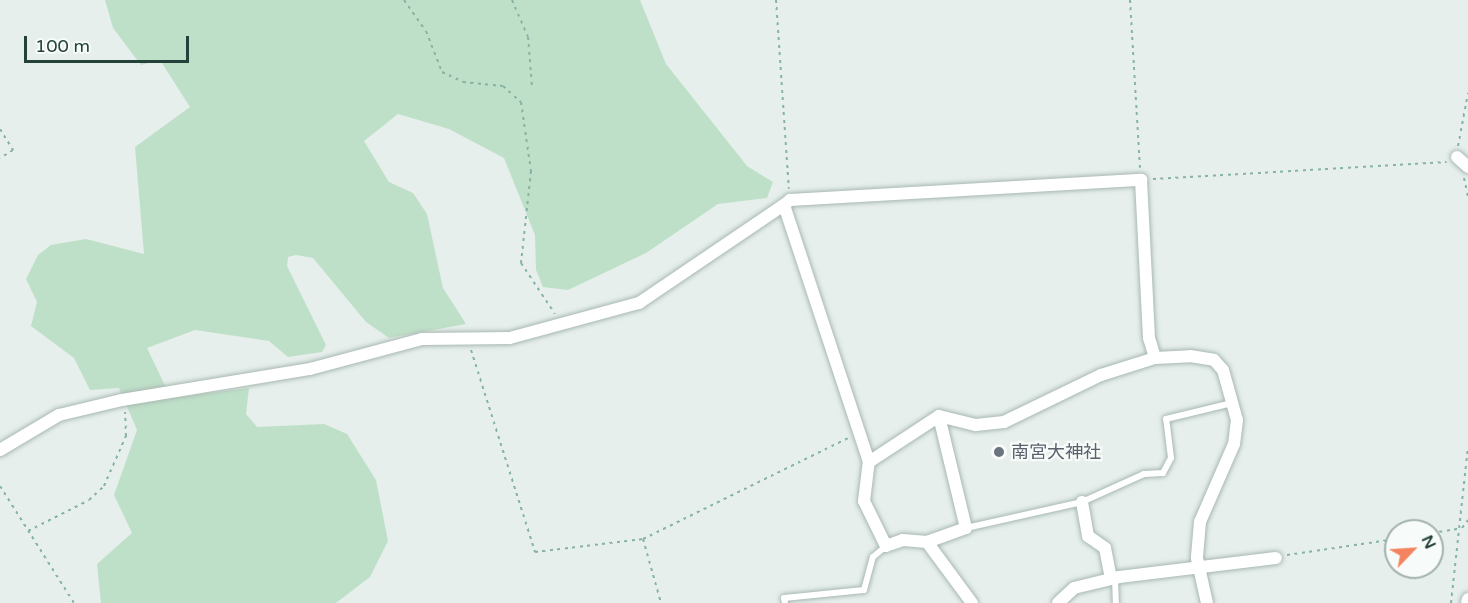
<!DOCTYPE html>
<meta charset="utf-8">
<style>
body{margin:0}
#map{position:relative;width:1468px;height:603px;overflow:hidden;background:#e6efeb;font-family:"Varela Round","Noto Sans JP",sans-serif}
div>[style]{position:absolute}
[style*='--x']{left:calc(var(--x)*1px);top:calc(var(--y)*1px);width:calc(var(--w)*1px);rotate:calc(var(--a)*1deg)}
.green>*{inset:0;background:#bfe0c8}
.path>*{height:2px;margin-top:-1px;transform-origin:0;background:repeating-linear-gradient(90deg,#86b3a5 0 3px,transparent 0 7.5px)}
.roads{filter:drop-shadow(0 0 2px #a8b8b2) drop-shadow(0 0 2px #a8b8b2)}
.service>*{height:6px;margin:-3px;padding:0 3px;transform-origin:3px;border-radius:3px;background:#fff}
.minor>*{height:12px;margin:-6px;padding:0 6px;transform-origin:6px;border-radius:6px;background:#fff}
.dots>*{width:16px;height:16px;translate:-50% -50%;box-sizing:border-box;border:3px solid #f7fbf9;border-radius:50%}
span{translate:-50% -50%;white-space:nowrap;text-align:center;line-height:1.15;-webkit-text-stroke:4.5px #f7fbf9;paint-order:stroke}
.worship-label{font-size:18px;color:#5b616d}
.left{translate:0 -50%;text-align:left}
.north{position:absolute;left:1384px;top:519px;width:60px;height:60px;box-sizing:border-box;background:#f7fbf9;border:2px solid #a3b1ad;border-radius:50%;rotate:65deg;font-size:16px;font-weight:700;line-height:24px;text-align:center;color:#24423a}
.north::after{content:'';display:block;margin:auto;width:21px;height:27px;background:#f4845f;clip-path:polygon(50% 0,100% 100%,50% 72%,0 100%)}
.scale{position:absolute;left:24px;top:36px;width:165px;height:27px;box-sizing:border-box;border:3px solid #24423a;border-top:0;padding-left:8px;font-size:18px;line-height:21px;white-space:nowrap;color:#24423a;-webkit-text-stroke:4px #f7fbf9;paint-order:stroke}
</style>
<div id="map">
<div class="green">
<i style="clip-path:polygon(105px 0,640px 0,666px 64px,747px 166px,773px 182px,767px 198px,718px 204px,646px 253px,568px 290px,543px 287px,536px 270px,535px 235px,504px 158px,449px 129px,398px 114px,364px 141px,389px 182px,413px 193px,427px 214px,443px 288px,466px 324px,389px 338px,366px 322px,313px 258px,296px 255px,288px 257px,287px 266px,326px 345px,322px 352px,288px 357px,269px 341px,195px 330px,147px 348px,171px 398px,249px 388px,246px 414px,257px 427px,324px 424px,347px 434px,376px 480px,388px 541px,370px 577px,336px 603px,101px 603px,97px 564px,132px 533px,114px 495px,137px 430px,119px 388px,90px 390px,74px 358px,31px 326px,37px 302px,26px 279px,38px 255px,51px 245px,86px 239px,144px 254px,135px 147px,190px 107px,160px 60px,141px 65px,113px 28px)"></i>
</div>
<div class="path">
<i style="--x:404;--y:0;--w:38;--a:55"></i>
<i style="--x:426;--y:31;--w:44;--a:68.7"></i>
<i style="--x:442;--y:72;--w:23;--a:25"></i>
<i style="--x:463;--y:82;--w:40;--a:5.7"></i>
<i style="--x:503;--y:86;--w:24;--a:42"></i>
<i style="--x:521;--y:102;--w:70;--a:81.8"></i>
<i style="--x:531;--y:171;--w:93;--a:96.2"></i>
<i style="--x:521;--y:263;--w:61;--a:56.3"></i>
<i style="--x:512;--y:0;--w:40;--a:66.6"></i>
<i style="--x:528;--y:37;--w:50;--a:85.4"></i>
<i style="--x:776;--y:0;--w:189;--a:86.1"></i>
<i style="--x:1130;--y:0;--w:168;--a:86.6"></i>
<i style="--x:0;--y:129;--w:25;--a:58"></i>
<i style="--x:13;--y:150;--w:15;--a:148"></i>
<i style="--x:1458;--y:146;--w:54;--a:-79.3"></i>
<i style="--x:1464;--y:178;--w:19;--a:78"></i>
<i style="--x:1153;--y:179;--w:294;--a:-3.3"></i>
<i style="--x:471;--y:350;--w:212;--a:72.4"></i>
<i style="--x:535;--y:552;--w:109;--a:-6.9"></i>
<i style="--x:643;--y:539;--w:229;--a:-26.2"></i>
<i style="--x:0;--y:486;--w:138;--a:57.7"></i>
<i style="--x:28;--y:531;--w:68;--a:-26.9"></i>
<i style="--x:89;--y:500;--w:21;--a:-43"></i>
<i style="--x:104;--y:486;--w:55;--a:-66.3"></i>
<i style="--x:126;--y:436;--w:24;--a:-92"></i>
<i style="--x:1432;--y:533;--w:30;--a:-9"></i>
<i style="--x:1462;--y:528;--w:10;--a:-53"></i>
<i style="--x:643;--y:539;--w:66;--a:74.3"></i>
<i style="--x:1287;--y:555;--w:110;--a:-8.4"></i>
<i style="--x:1451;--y:603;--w:158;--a:-83.8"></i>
</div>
<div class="roads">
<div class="service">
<i style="--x:966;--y:528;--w:119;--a:-12.6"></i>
<i style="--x:1082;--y:502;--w:68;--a:-24.3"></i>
<i style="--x:1144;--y:474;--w:19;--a:-3"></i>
<i style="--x:1163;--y:473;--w:17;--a:-62"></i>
<i style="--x:1171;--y:458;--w:39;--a:-97"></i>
<i style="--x:1166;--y:419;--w:68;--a:-13.6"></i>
<i style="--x:1115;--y:578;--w:25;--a:88"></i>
<i style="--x:785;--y:603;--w:5;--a:-101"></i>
<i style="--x:784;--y:598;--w:80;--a:-5.7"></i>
<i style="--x:864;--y:590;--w:34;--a:-75"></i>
<i style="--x:873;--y:557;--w:17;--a:-40"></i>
</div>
<div class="minor">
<i style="--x:1457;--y:157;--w:15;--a:42"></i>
<i style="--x:784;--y:205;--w:8;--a:-40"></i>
<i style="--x:790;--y:200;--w:352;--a:-3.3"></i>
<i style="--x:1141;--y:180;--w:158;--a:87.1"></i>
<i style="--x:1149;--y:338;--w:21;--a:73"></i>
<i style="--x:0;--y:450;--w:69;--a:-30.7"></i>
<i style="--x:59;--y:415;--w:65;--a:-13.4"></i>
<i style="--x:122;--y:400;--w:191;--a:-9.4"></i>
<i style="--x:310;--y:369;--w:116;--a:-15"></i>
<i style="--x:422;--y:339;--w:88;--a:-0.7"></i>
<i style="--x:510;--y:338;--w:134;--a:-15.2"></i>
<i style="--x:639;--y:303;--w:175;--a:-34.1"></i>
<i style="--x:784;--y:205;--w:271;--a:71.7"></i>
<i style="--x:1082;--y:502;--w:35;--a:80"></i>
<i style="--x:1088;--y:536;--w:21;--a:35"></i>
<i style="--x:1105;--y:548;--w:31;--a:79"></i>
<i style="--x:927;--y:542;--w:41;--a:-19.7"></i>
<i style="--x:966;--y:528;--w:115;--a:-103.6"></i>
<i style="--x:972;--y:603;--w:76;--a:-126.4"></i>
<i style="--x:927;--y:542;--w:24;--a:-175"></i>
<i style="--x:903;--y:540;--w:18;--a:161"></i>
<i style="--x:886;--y:546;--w:50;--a:-116.1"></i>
<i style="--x:864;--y:501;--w:39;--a:-83"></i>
<i style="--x:869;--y:462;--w:84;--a:-33.3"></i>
<i style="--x:939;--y:416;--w:38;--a:14"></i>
<i style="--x:976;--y:425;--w:28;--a:-6"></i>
<i style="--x:1004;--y:422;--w:108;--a:-25.9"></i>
<i style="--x:1101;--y:375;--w:57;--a:-17.5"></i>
<i style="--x:1155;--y:358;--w:35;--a:-3"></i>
<i style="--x:1190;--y:356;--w:24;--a:9"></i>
<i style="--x:1214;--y:360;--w:13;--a:48"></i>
<i style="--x:1223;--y:370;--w:52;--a:74.4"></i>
<i style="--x:1237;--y:420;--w:24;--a:97"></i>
<i style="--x:1234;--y:444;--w:85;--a:113.6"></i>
<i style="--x:1200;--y:522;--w:36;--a:95"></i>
<i style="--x:1197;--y:558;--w:46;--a:77.5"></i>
<i style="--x:1058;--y:603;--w:22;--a:-43"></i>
<i style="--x:1074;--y:588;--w:46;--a:-13.7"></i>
<i style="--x:1119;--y:577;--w:158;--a:-6.9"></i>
<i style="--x:1467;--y:603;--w:4;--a:-76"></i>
</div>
</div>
<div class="dots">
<i style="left:999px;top:452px;background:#6b7280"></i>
</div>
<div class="worship-label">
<span class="left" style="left:1011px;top:452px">南宮大神社</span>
</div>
<div class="north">N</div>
<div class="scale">100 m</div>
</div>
